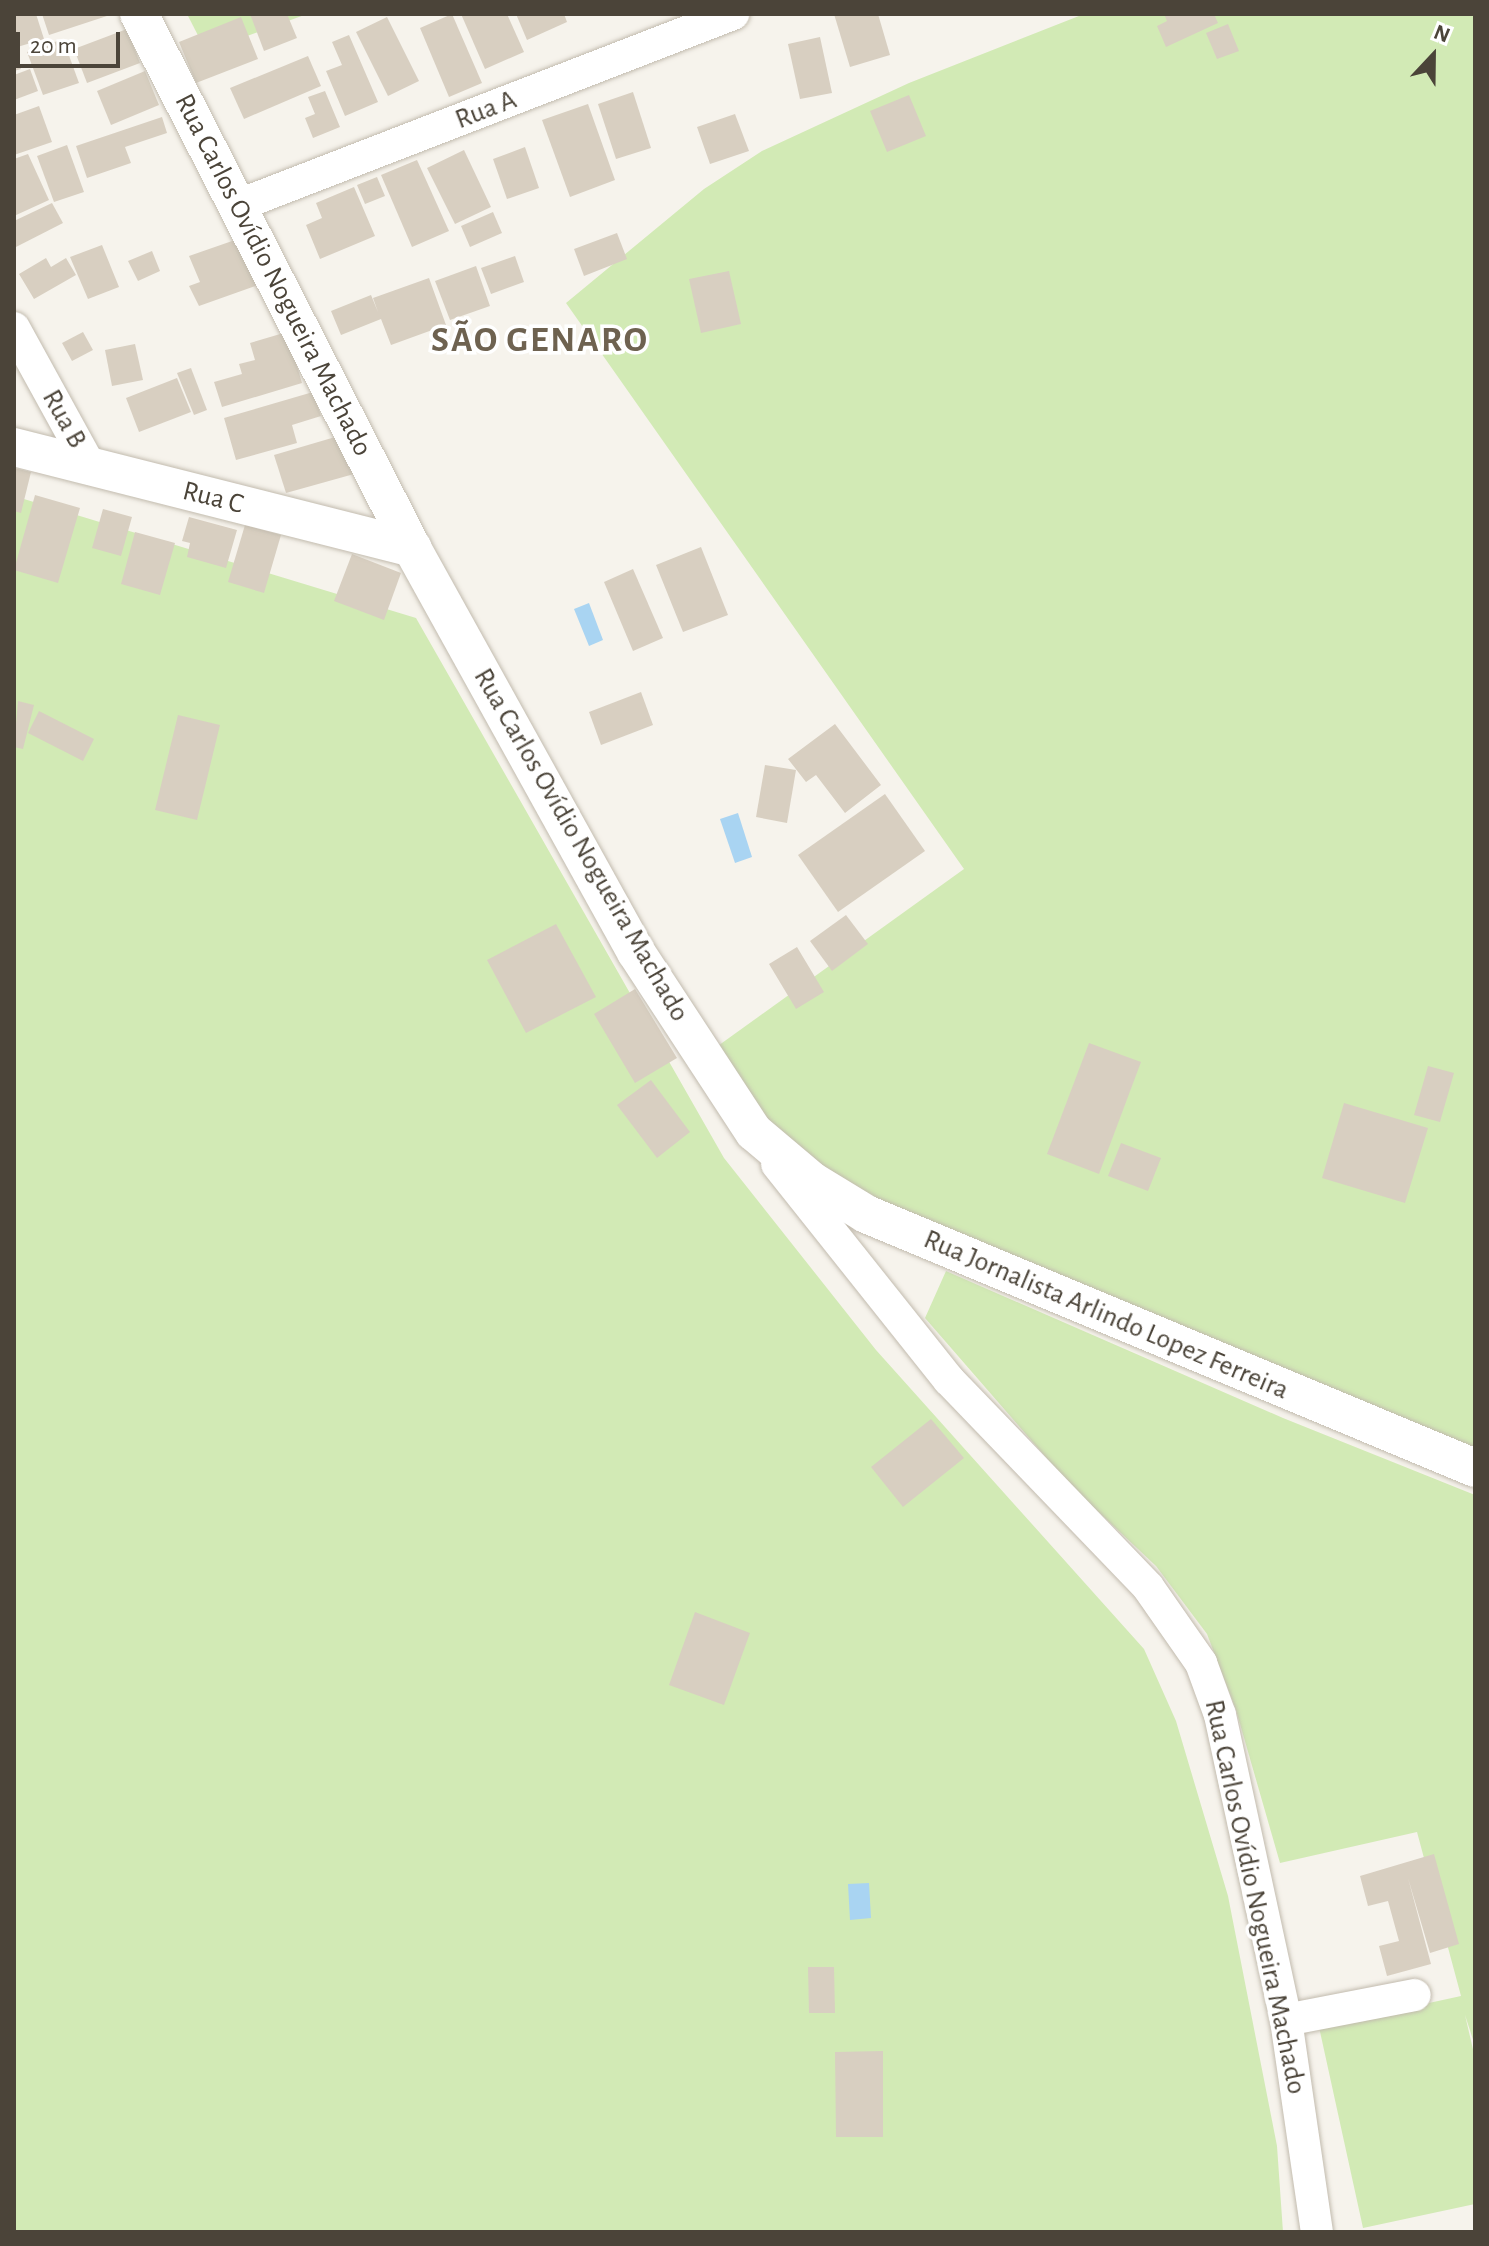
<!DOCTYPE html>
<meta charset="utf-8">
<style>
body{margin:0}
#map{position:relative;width:1489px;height:2246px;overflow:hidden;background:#f6f3ec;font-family:"Alegreya Sans",sans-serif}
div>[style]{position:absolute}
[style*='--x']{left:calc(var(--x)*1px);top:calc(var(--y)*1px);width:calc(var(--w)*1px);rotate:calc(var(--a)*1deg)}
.green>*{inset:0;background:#d2eab5}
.water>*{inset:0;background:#a9d4f2}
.building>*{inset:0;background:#d8cfc1}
.roads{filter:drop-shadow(0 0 2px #c2bbae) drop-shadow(0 0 2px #c2bbae)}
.minor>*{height:32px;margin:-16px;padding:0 16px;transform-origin:16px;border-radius:16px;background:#fff}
.tertiary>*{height:38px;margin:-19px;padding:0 19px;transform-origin:19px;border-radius:19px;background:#fff}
span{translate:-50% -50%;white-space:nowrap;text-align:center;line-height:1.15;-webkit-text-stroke:7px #fff;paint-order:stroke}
.street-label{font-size:28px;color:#4b4439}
.district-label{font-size:36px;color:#6e6250;font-weight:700;letter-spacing:2px}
.frame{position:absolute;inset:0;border:16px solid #4b4439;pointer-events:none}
.north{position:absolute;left:1393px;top:16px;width:80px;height:80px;-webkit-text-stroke:6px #fff;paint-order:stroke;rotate:22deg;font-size:22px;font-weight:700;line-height:32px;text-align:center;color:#4b4439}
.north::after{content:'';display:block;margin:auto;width:28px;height:36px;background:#4b4439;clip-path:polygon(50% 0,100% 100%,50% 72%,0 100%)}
.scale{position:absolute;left:16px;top:32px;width:104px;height:36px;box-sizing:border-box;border:4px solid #4b4439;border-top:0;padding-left:10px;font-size:24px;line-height:28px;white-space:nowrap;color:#4b4439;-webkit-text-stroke:6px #fff;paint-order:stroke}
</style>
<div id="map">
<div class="green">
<i style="clip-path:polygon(187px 14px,307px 14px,206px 51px)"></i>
<i style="clip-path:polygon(1084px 14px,1475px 14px,1475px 1450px,887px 1206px,837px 1177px,763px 1115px,715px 1048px,964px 869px,566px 303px,704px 189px,762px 151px,909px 83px)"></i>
<i style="clip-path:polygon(14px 496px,416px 618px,724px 1158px,876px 1350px,1144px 1649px,1176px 1721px,1228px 1896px,1277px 2146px,1283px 2232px,14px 2232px)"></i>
<i style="clip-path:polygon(946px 1271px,1283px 1418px,1475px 1495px,1475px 2046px,1465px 2015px,1475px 2058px,1475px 2204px,1363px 2228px,1319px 2027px,1461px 1996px,1417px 1832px,1280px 1863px,1236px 1710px,1207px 1634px,1156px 1566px,1070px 1485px,925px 1318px)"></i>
</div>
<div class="water">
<i style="clip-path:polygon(589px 603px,603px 640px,589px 646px,574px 609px)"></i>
<i style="clip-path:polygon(738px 813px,752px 857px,735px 863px,720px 819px)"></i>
<i style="clip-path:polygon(869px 1883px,871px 1918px,850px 1920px,848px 1884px)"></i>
</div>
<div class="building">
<i style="clip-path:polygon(14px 14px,36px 14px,44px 39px,14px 48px)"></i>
<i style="clip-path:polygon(42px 14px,110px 14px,110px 15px,49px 35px)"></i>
<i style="clip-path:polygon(250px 14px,287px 14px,297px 38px,264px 51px)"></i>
<i style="clip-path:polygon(452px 14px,482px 83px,449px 97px,420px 28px)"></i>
<i style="clip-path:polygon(461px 14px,507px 14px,524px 52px,485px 69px)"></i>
<i style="clip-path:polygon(516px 14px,564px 14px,567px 22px,527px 40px)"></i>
<i style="clip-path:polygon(834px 14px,878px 14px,890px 55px,850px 67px)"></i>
<i style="clip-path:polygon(1164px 14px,1214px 14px,1218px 23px,1166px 47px,1157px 26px,1167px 21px)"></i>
<i style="clip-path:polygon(241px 17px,258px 59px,196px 83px,179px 42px)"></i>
<i style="clip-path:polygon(387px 17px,419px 81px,388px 96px,356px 32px)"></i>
<i style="clip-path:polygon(1228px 24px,1239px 51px,1217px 59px,1206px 33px)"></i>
<i style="clip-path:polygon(127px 29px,140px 63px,87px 83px,74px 49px)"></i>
<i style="clip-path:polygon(349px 35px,378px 102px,345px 116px,326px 71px,342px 65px,332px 42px)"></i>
<i style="clip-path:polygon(820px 37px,832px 93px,800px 99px,788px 44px)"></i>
<i style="clip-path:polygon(63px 39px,79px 83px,43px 95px,27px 52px)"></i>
<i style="clip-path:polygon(14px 51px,21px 69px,14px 71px)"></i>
<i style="clip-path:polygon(308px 56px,321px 86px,244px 119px,230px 88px)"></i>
<i style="clip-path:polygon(30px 69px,38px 91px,14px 100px,14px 75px)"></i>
<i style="clip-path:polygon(145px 71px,159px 105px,111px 125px,97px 91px)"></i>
<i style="clip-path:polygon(325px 91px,340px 127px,313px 138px,305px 118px,315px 114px,308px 97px)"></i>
<i style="clip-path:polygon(633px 92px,651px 148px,616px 159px,598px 104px)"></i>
<i style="clip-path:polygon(909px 95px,926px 136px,887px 152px,870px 111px)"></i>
<i style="clip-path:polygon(588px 104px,615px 180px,570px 197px,542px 120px)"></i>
<i style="clip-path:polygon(39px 106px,52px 142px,14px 155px,14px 115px)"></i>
<i style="clip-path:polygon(735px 114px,749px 151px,710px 164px,697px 127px)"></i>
<i style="clip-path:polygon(162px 117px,167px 133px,125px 147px,131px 163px,87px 178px,76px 146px)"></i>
<i style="clip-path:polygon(67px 145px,84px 192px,54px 202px,37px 156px)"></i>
<i style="clip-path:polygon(525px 147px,539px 188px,507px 199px,493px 159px)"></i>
<i style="clip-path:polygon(464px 150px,491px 207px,455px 224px,427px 168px)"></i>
<i style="clip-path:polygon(28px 154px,49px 200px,14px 216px,14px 159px)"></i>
<i style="clip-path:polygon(417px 160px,449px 231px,412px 247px,381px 175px)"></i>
<i style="clip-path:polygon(377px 177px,385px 196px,365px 204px,357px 185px)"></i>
<i style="clip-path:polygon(354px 187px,375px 236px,320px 259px,306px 225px,322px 218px,316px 203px)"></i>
<i style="clip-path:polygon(52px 203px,63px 223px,14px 248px,14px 221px)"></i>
<i style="clip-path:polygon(493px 212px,502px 233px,470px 247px,461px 226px)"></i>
<i style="clip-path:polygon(617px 233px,627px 259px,584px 276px,574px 249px)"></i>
<i style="clip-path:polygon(235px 240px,258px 285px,199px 306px,189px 286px,200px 282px,189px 256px)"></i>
<i style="clip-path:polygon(102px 245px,119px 287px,88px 299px,70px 257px)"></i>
<i style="clip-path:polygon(152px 251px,160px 271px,138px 281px,128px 261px)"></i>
<i style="clip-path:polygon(515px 256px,524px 282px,491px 294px,481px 268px)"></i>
<i style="clip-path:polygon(46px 258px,51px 267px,66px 258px,76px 275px,34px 299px,19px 274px)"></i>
<i style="clip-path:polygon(476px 266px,490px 306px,450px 320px,435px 281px)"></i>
<i style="clip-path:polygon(729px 271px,741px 324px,701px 333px,689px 279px)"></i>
<i style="clip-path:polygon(429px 278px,446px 325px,391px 345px,381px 319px,341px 335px,331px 311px,371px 295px,378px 312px,373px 298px)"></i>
<i style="clip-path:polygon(83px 332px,93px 350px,72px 361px,62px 343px)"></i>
<i style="clip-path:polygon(287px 332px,302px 383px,222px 407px,214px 382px,242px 374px,239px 364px,255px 360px,250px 343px)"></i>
<i style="clip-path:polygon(135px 344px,143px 380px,112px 386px,105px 350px)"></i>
<i style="clip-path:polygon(191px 368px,207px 410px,194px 415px,177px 373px)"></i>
<i style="clip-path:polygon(177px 378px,191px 412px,139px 432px,126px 398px)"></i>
<i style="clip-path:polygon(313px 392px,321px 416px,292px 425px,297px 443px,236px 460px,224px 418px)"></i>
<i style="clip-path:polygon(342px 435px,354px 474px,286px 493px,274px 455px)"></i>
<i style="clip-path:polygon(14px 468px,31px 472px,21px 513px,14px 511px)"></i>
<i style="clip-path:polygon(35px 495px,80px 508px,58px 583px,14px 570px)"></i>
<i style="clip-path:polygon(103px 509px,132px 517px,121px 556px,92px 548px)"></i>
<i style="clip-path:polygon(189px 517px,237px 530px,226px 568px,187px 557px,190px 543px,182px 541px)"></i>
<i style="clip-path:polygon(245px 525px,281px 535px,264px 593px,228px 582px)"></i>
<i style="clip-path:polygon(135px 532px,175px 543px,160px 595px,121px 584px)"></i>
<i style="clip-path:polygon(701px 547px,728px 615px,683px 632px,656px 565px)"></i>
<i style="clip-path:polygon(352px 554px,401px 573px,384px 620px,334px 601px)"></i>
<i style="clip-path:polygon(633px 569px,663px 638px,633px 651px,604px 582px)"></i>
<i style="clip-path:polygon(641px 692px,653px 725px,601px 745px,589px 712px)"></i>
<i style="clip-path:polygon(18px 701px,34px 705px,23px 749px,14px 747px)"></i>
<i style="clip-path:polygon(39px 711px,94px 739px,83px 761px,28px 733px)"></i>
<i style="clip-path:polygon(178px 715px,220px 725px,197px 820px,155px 810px)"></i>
<i style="clip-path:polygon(835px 724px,881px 785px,845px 813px,816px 775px,806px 782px,788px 759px)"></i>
<i style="clip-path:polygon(765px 765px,796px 770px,787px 823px,756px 817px)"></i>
<i style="clip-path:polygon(885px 794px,925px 851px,838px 912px,798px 855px)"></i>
<i style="clip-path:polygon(846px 915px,868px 944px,832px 971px,810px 941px)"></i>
<i style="clip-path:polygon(556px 924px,596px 997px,526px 1033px,487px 960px)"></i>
<i style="clip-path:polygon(797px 947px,824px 992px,796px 1009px,769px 964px)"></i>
<i style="clip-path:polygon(635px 989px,677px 1058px,635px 1083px,594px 1014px)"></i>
<i style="clip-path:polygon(1089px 1043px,1141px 1062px,1099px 1174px,1047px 1154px)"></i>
<i style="clip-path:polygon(1428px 1066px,1454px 1073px,1440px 1122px,1414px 1115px)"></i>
<i style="clip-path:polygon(651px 1080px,690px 1132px,657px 1158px,617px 1105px)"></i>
<i style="clip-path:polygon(1344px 1103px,1428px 1128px,1405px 1203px,1322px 1178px)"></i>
<i style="clip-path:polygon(1121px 1143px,1161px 1158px,1148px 1191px,1108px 1176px)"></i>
<i style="clip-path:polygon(931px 1419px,964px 1458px,903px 1507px,871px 1467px)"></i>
<i style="clip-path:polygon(695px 1612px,750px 1633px,724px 1705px,669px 1685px)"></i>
<i style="clip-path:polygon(1434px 1854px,1459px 1944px,1430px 1953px,1408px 1878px,1431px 1964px,1387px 1976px,1379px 1946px,1399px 1941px,1388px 1901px,1368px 1906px,1360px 1876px)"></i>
<i style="clip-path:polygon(808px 1967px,834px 1967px,835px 2013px,809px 2013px)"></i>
<i style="clip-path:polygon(883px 2051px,883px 2137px,836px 2137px,835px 2052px)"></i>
</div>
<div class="roads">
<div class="minor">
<i style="--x:239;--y:205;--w:530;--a:-21.14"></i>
<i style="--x:14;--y:328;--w:160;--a:61.2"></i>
<i style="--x:777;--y:1164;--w:276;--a:51.5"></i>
<i style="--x:949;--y:1380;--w:287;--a:46.1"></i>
<i style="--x:1148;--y:1587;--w:93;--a:55.1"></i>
<i style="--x:1201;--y:1663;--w:55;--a:69.9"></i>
<i style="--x:1220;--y:1715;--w:312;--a:77.8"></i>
<i style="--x:1286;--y:2020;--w:214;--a:81.7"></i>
<i style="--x:1286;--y:2020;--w:131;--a:-11"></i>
</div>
<div class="tertiary">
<i style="--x:139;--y:14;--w:600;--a:62.92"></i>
<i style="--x:412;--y:548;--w:462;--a:61"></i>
<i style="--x:636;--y:952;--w:215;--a:56.8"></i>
<i style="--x:754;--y:1132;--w:76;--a:40.2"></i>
<i style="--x:812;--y:1181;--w:63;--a:31.4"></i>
<i style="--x:866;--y:1214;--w:660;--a:22.64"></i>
<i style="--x:14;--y:447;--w:411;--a:14.2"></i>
</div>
</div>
<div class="street-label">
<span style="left:486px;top:110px;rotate:-21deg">Rua A</span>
<span style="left:273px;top:275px;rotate:63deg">Rua Carlos Ovídio Nogueira Machado</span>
<span style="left:64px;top:419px;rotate:61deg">Rua B</span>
<span style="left:213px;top:498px;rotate:14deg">Rua C</span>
<span style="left:581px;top:845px;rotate:60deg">Rua Carlos Ovídio Nogueira Machado</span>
<span style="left:1106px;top:1315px;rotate:23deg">Rua Jornalista Arlindo Lopez Ferreira</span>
<span style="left:1255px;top:1897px;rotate:78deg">Rua Carlos Ovídio Nogueira Machado</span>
</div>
<div class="district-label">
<span style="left:540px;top:341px">SÃO GENARO</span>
</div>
<div class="frame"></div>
<div class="north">N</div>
<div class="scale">20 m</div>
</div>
